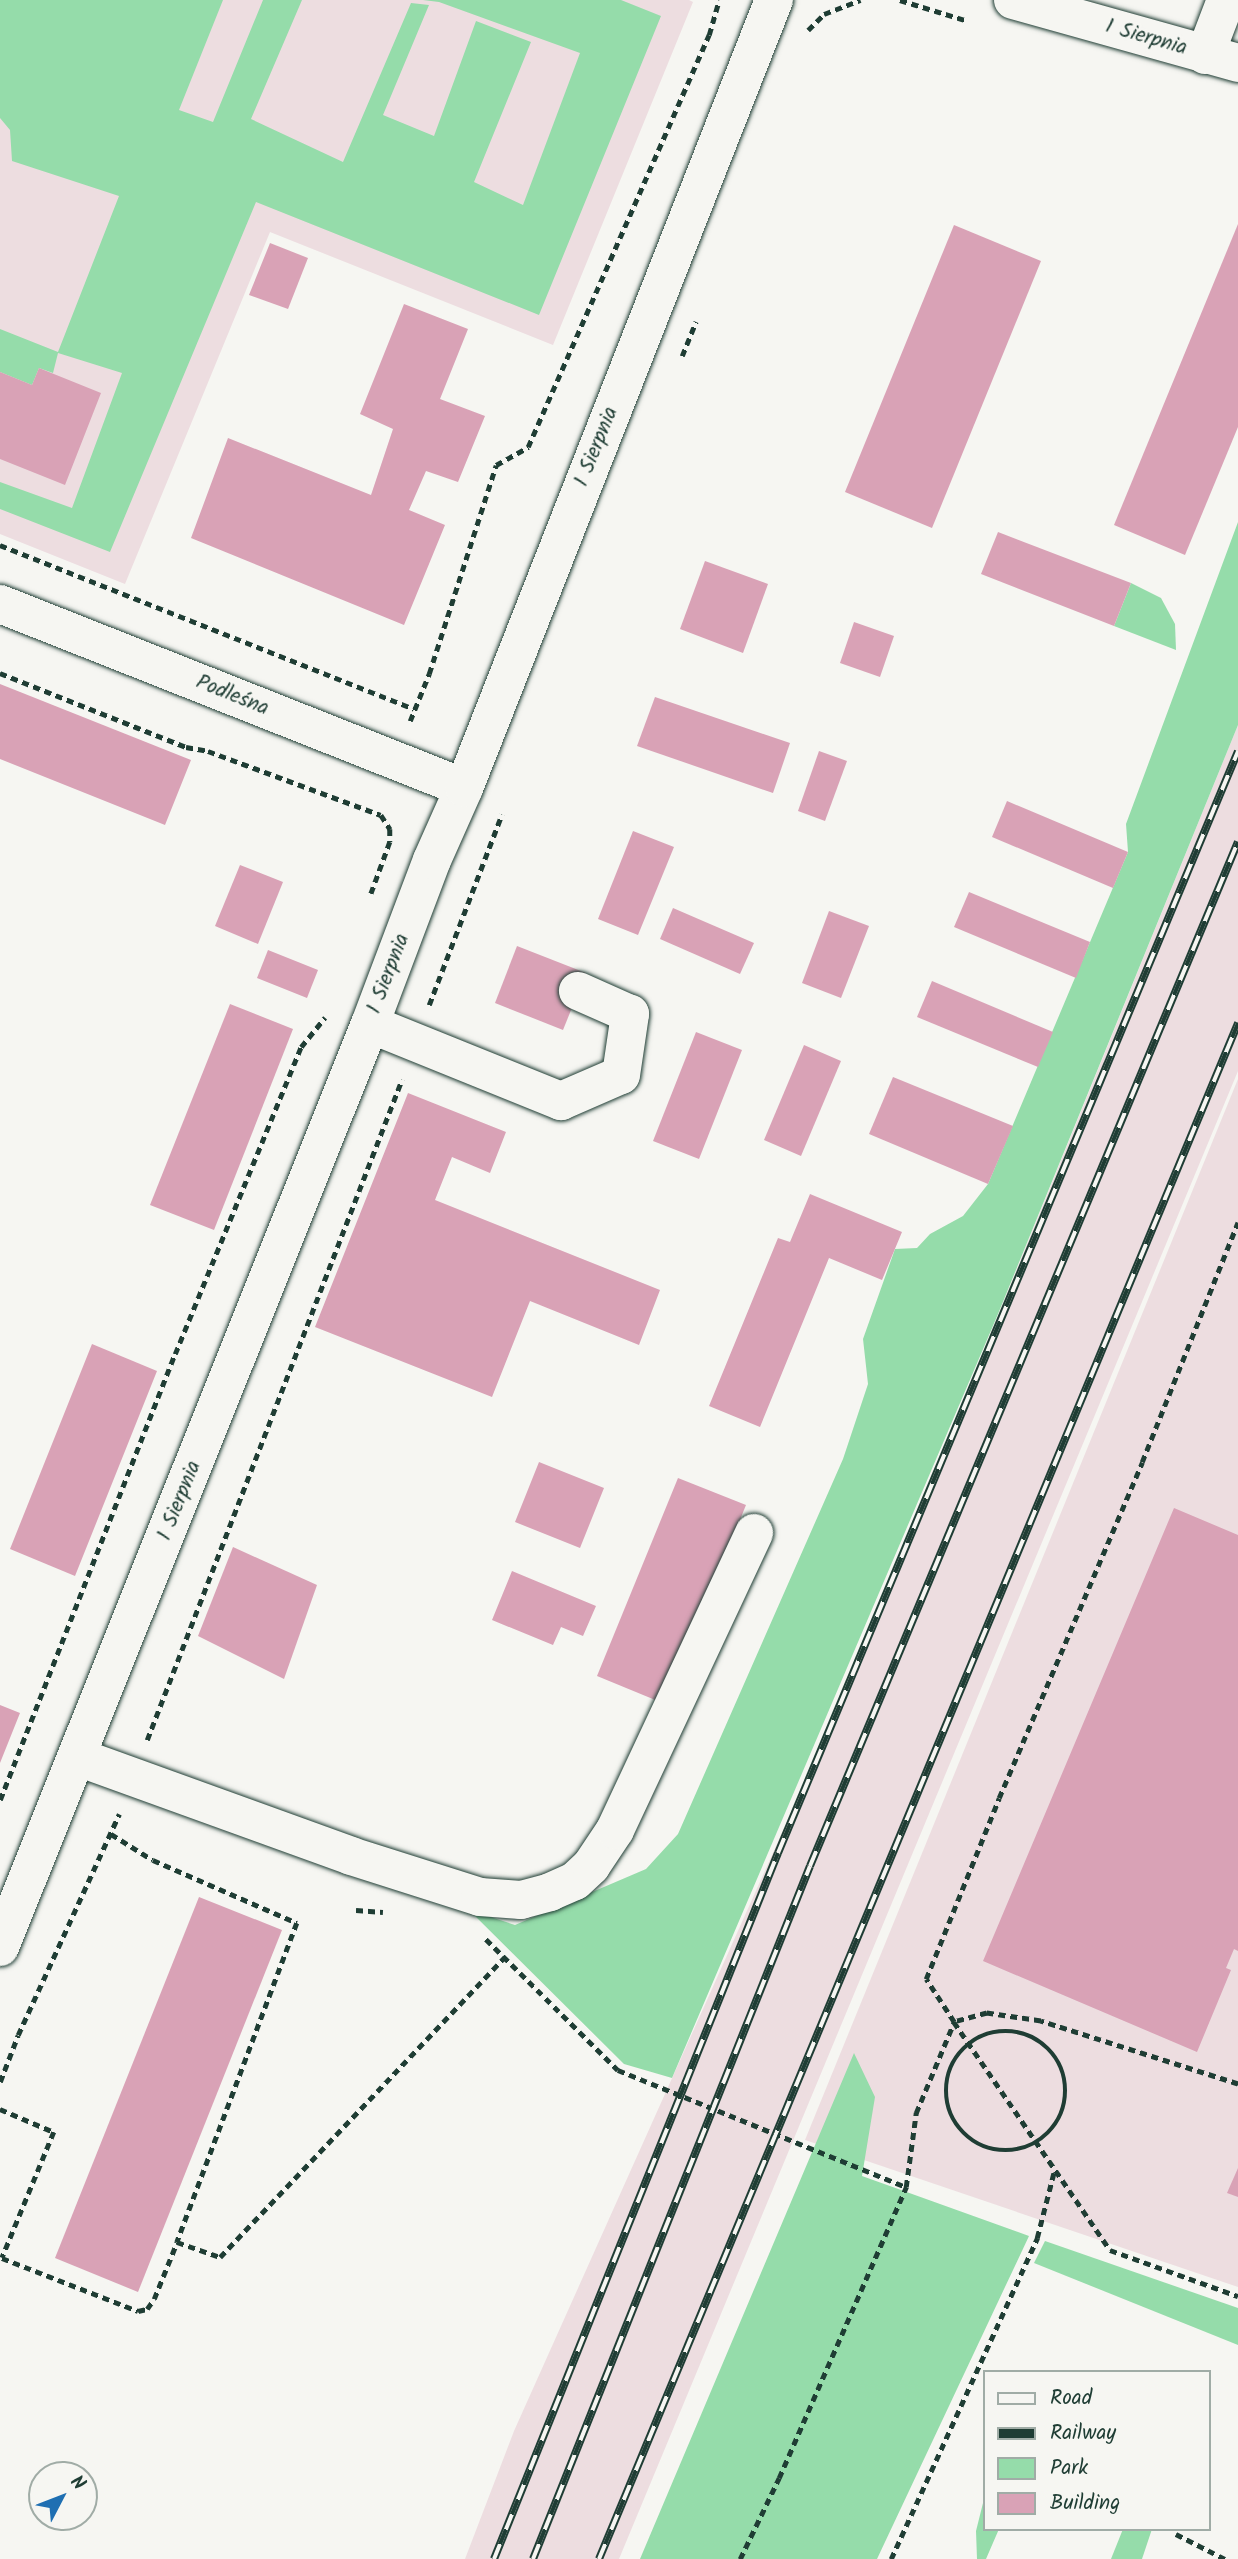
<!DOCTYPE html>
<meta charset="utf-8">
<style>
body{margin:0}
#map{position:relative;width:1238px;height:2559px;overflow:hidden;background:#f6f6f2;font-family:Kalam,sans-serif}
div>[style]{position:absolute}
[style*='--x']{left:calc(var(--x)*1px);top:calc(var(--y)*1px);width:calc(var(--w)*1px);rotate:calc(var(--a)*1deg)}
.built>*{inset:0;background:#eddde0}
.green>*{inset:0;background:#95dcaa}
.building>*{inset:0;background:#d9a2b6}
.path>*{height:4.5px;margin-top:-2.25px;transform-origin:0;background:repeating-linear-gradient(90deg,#1f3d34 0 7px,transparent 0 12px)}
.path>.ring{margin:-2.25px;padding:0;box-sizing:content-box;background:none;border:4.5px solid #1f3d34;border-radius:50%}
.roads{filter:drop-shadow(0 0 2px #1f3d34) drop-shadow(0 0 2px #1f3d34)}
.minor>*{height:38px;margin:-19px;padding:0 19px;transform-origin:19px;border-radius:19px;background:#f6f6f2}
.rail>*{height:8px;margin-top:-4px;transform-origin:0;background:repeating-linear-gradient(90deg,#f6f6f2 0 16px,#1f3d34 0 32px);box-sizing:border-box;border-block:2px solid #1f3d34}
span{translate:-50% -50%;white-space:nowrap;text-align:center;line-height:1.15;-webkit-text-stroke:6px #f6f6f2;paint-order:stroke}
.street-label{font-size:21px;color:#1f3d34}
.legend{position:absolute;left:983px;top:2370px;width:228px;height:161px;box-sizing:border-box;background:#f6f6f2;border:2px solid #a0aca6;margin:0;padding:9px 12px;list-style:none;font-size:21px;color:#1f3d34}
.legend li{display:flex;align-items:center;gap:14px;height:35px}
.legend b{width:35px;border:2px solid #a0aca6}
.north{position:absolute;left:28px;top:2461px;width:70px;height:70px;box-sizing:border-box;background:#f6f6f2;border:2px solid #a0aca6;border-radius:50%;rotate:48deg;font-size:19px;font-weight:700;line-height:28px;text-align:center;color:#1f3d34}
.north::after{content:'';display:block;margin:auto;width:24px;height:32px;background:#1f6fb2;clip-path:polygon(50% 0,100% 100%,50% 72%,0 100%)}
</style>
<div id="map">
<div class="built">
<i style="clip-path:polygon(0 0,689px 0,693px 2px,553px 345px,270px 232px,125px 584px,0 534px)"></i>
<i style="clip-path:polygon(1238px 725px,1238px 1071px,619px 2559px,465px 2559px,514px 2431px,845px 1692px)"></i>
<i style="clip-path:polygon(1238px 1079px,1238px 2287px,805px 2140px)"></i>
</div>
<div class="green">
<i style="clip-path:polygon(0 0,223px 0,179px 110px,213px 122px,263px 0,302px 0,251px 119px,343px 162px,411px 3px,429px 5px,383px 115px,434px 136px,476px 21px,531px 42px,474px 182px,523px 205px,580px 53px,439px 2px,423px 0,621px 0,661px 16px,539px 315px,256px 202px,110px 552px,0 509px,0 482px,72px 508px,122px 373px,58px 353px,53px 373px,39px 368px,32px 385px,0 372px,0 329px,58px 352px,119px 196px,12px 161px,10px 130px,0 118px)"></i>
<i style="clip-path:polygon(1238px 522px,1238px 725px,998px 1314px,672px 2078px,624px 2064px,469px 1910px,515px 1925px,646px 1869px,678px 1834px,843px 1459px,868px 1384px,863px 1339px,895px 1249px,917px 1248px,930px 1234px,963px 1216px,988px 1184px,1128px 852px,1126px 824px)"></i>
<i style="clip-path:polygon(1131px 583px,1161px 598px,1175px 624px,1176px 650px,1114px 626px)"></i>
<i style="clip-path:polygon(854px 2053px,875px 2097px,862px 2176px,1029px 2236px,877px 2559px,640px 2559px)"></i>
<i style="clip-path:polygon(1045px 2241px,1238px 2308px,1238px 2345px,1034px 2263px)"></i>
<i style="clip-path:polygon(984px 2499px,984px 2529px,999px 2529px,986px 2559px,977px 2559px,976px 2531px)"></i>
<i style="clip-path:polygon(1123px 2529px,1152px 2529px,1142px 2559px,1111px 2559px)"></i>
</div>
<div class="building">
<i style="clip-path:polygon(1238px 224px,1238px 427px,1185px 555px,1114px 525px)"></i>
<i style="clip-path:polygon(954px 225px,1041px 261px,932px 528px,845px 492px)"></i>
<i style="clip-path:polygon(270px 243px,308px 258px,288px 309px,249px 295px)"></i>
<i style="clip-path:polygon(404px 304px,468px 329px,440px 399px,485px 416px,458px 482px,426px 471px,409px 510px,445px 525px,404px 625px,191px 538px,228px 438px,371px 495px,393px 429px,360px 414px)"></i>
<i style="clip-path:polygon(39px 368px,101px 393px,65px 485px,0 459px,0 372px,32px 385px)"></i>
<i style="clip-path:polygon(998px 532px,1131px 583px,1114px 626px,981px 574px)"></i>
<i style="clip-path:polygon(705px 561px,768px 584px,743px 653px,680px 629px)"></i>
<i style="clip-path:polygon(854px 622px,894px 636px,880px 677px,840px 663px)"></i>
<i style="clip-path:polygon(0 684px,191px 760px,165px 825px,0 759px)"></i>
<i style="clip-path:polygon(655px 697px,790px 743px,773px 793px,637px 746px)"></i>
<i style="clip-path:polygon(819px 751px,847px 761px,825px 821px,798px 811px)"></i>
<i style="clip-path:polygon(1007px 801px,1128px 852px,1113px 888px,992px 837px)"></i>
<i style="clip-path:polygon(633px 831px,674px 847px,638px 935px,598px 919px)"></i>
<i style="clip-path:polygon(240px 865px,283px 882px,258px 944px,215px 926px)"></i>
<i style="clip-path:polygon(969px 892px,1090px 942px,1076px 978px,954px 927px)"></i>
<i style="clip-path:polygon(673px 908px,754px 943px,740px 974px,660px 939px)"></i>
<i style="clip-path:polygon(829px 911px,869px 926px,841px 998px,802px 983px)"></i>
<i style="clip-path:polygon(517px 946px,586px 973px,563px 1030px,495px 1003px)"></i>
<i style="clip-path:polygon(268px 950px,318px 970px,307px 998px,257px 978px)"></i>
<i style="clip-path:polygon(932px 981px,1053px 1032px,1038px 1067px,917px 1017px)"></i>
<i style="clip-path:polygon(230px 1004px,293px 1029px,214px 1230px,150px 1205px)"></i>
<i style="clip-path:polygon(696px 1032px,742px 1050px,699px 1159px,653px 1141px)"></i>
<i style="clip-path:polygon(804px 1045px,841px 1061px,801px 1156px,764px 1140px)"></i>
<i style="clip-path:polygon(893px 1077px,1013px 1126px,988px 1184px,869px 1134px)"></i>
<i style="clip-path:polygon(408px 1093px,506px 1132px,490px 1173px,452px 1157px,435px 1200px,660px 1290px,639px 1345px,530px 1301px,492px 1397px,315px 1327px)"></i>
<i style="clip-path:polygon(810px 1194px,902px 1232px,882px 1280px,829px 1258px,760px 1427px,709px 1406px,778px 1238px,790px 1242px)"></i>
<i style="clip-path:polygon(92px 1344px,157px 1371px,75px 1576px,10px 1549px)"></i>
<i style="clip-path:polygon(539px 1462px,604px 1488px,580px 1548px,515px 1522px)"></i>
<i style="clip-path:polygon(678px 1478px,746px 1505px,665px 1704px,597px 1676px)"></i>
<i style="clip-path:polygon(1174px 1508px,1238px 1535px,1238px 1951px,1234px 1949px,1226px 1968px,1231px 1970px,1197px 2052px,983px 1961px)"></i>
<i style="clip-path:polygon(233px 1547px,317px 1585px,284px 1679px,198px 1636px)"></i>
<i style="clip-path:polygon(512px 1571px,596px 1606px,583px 1636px,561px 1627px,553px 1645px,492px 1620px)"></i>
<i style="clip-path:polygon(0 1705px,20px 1713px,0 1763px)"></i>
<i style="clip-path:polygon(199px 1897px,282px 1930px,138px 2292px,55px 2258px)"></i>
<i style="clip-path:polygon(1238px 2168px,1238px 2197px,1227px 2193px)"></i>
</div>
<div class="path">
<i style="--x:900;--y:0;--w:71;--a:17.2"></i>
<i style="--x:808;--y:30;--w:23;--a:-45"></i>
<i style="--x:824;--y:14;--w:39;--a:-21"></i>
<i style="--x:682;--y:356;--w:37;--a:-68"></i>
<i style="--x:0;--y:545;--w:445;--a:21.6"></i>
<i style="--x:0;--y:673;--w:200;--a:21.7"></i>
<i style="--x:186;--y:747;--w:22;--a:10"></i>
<i style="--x:208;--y:751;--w:184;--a:20.3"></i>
<i style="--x:381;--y:815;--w:17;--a:57"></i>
<i style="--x:390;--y:829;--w:13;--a:90"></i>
<i style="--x:390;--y:842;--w:55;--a:110.1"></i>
<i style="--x:410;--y:721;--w:51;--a:-68"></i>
<i style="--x:429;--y:674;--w:219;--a:-72.2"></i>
<i style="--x:496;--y:465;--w:37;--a:-29"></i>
<i style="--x:528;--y:447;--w:450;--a:-66.3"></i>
<i style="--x:709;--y:35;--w:36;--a:-74"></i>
<i style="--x:429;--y:1005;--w:204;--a:-69.1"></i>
<i style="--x:147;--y:1740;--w:708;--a:-68.9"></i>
<i style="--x:0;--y:1800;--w:479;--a:-68.6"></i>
<i style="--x:175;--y:1354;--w:332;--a:-67.7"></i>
<i style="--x:301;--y:1047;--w:38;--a:-51"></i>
<i style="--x:111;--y:1834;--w:49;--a:31.8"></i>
<i style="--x:153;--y:1860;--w:157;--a:23.6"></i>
<i style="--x:297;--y:1923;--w:341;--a:110.6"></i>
<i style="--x:177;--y:2242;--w:46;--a:19.2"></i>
<i style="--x:220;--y:2257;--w:414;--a:-46.5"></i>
<i style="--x:356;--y:1910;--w:27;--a:4"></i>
<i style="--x:486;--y:1939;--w:186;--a:44.8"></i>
<i style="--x:618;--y:2070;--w:311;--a:22.1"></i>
<i class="ring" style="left:946px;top:2031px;width:115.5px;height:115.5px"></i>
<i style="--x:0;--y:2082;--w:50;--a:-69"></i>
<i style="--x:18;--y:2035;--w:243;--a:-65.4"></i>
<i style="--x:1238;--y:2084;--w:207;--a:-162.3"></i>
<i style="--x:1041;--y:2021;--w:55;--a:-171.6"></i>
<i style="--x:987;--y:2013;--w:34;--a:165"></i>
<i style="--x:954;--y:2022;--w:276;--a:55.6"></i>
<i style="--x:1110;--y:2250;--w:136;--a:19.8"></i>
<i style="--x:0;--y:2109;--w:59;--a:23.1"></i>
<i style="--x:54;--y:2132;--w:136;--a:112.4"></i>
<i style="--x:2;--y:2258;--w:146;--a:21.3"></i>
<i style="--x:138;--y:2311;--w:9;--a:-13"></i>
<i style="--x:147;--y:2309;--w:12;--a:-55"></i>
<i style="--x:154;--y:2299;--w:61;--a:-68"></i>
<i style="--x:1176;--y:2534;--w:55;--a:27"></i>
<i style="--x:740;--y:2559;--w:90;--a:-64.3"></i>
<i style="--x:779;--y:2478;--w:318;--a:-66.4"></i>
<i style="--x:906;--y:2187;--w:75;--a:-82.3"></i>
<i style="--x:916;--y:2113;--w:99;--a:-67.3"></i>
<i style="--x:954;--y:2022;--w:51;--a:-123.1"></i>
<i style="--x:926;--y:1979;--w:195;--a:-68"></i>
<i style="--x:999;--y:1798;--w:365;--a:-66.9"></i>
<i style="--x:1142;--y:1462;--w:258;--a:-68.2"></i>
<i style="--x:891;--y:2559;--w:353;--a:-65.5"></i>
<i style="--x:1037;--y:2238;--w:68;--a:-75.6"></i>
</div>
<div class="roads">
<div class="minor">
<i style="--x:1013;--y:0;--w:234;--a:15.6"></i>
<i style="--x:1205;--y:55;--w:59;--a:-69.1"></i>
<i style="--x:0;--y:604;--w:499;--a:21.6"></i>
<i style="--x:370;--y:1024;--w:206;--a:22"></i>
<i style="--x:561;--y:1101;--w:65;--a:-23.4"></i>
<i style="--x:621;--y:1075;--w:62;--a:-81.6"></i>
<i style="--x:630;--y:1014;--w:57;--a:-156.1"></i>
<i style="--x:78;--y:1757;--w:290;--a:19.9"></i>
<i style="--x:351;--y:1856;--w:135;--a:17.6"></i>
<i style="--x:480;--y:1897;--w:41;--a:4.2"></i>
<i style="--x:521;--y:1900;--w:30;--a:-15"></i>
<i style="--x:550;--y:1892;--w:27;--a:-24"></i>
<i style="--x:575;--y:1881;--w:22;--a:-43"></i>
<i style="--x:591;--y:1866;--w:43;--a:-56.3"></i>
<i style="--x:615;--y:1830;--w:328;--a:-64.9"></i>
<i style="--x:0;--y:1947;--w:994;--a:-68.16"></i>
<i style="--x:370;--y:1024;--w:175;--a:-69.3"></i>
<i style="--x:432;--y:860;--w:79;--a:-66"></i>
<i style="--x:464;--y:788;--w:847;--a:-68.53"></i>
</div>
</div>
<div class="rail">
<i style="--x:494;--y:2559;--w:761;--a:-68.09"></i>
<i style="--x:778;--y:1853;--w:1194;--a:-67.34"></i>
<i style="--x:533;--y:2559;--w:746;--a:-68.21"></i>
<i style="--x:810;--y:1866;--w:1110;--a:-67.32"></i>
<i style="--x:599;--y:2559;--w:1664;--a:-67.41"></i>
</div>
<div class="street-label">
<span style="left:1146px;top:38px;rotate:16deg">1 Sierpnia</span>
<span style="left:597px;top:447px;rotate:-68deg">1 Sierpnia</span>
<span style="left:232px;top:696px;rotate:22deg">Podleśna</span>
<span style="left:389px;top:974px;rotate:-69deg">1 Sierpnia</span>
<span style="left:180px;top:1501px;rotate:-68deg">1 Sierpnia</span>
</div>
<ul class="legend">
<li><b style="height:9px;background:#f6f6f2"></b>Road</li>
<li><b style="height:9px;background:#1f3d34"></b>Railway</li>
<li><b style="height:19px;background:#95dcaa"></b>Park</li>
<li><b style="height:19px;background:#d9a2b6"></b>Building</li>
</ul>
<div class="north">N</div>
</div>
